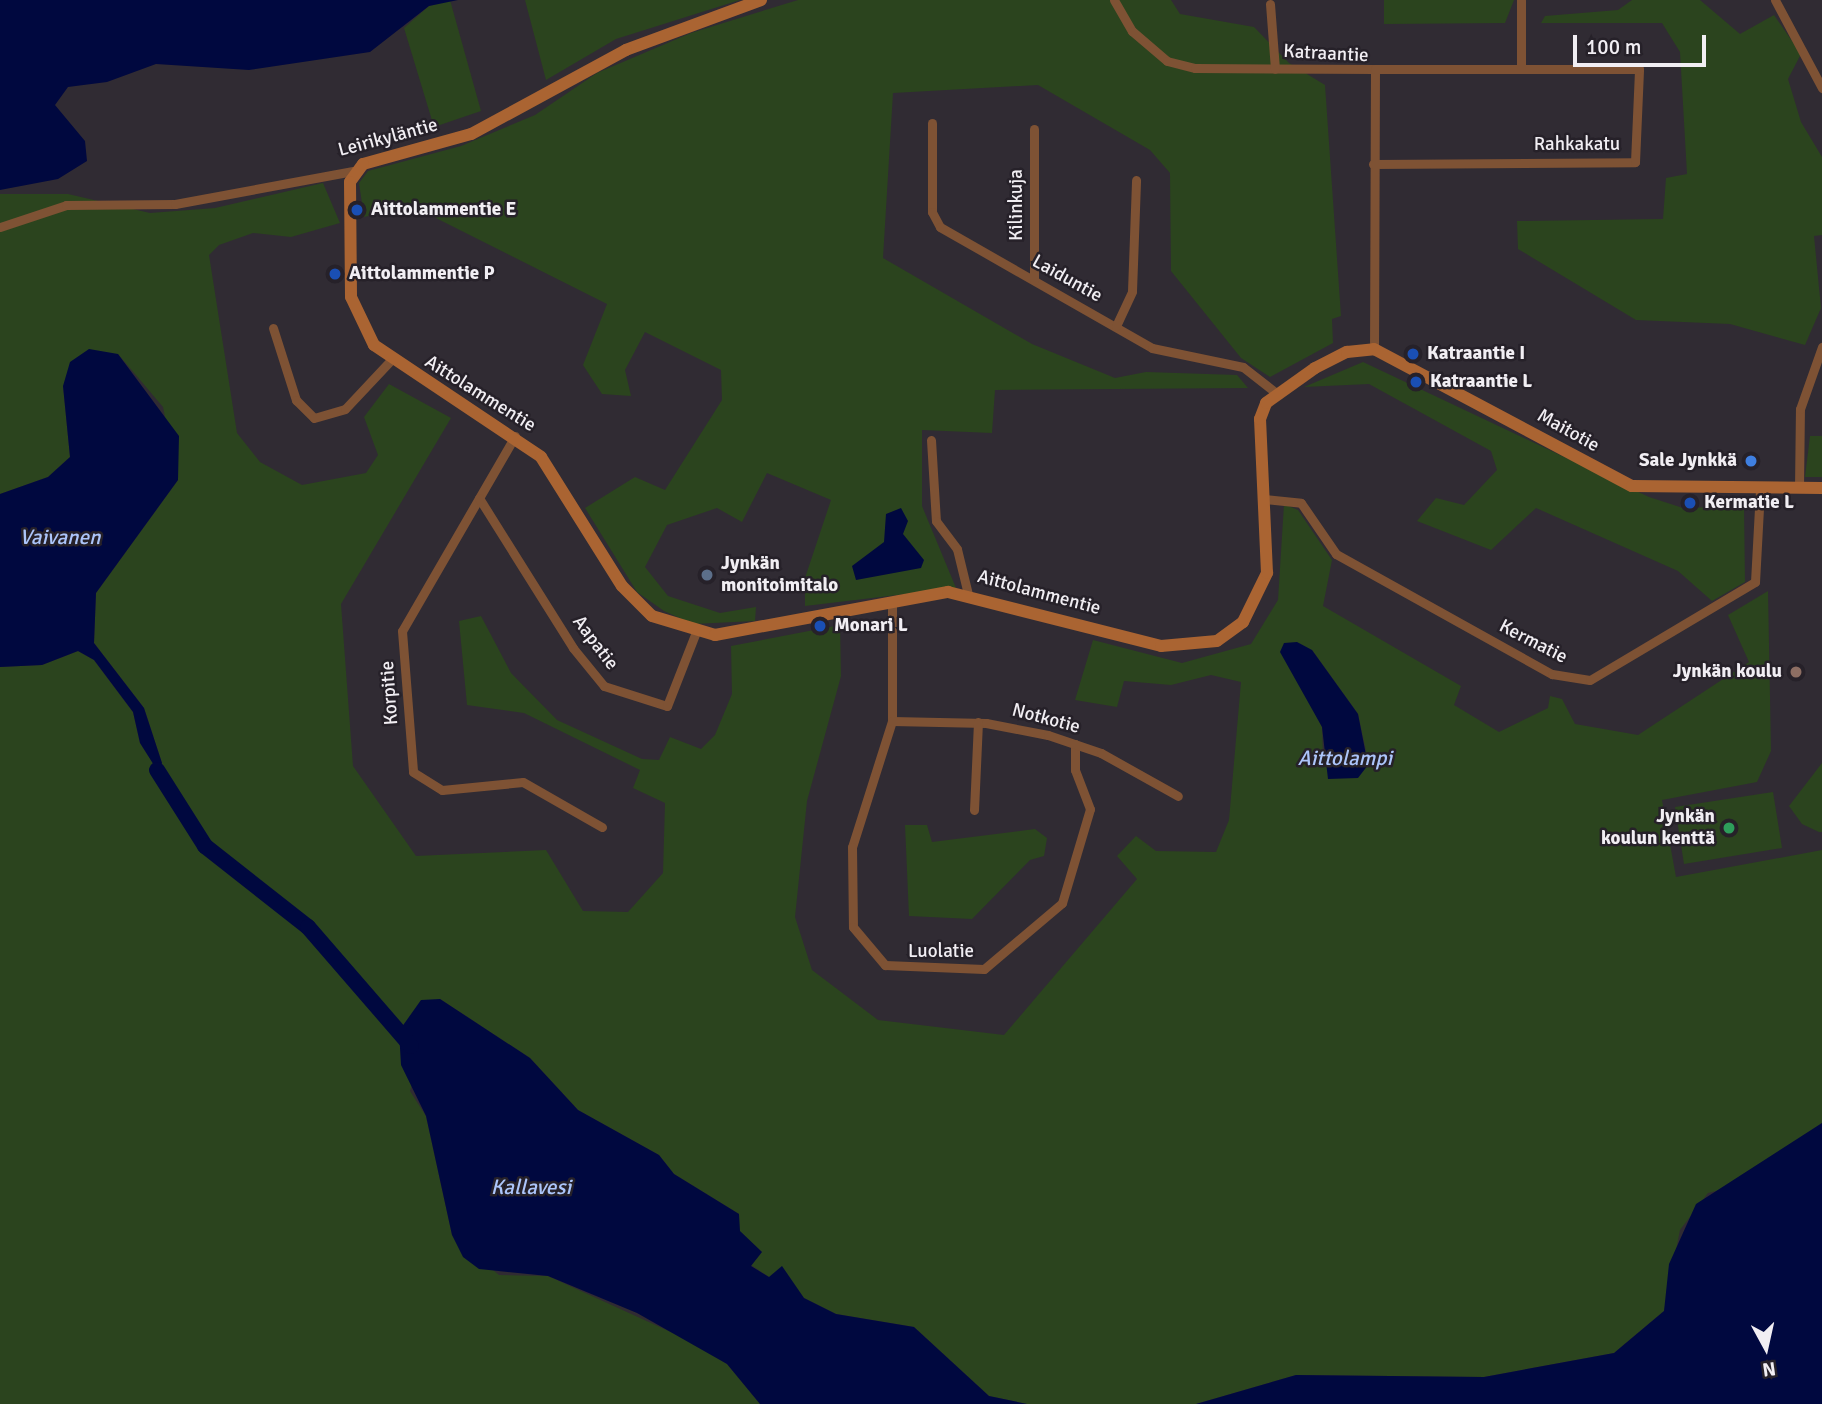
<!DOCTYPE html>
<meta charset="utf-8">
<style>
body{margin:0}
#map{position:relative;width:1822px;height:1404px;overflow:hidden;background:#302b33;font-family:Signika,sans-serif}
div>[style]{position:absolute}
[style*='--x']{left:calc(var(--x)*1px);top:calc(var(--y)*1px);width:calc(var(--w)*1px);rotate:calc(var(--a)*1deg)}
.green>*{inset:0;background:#2b441e}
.water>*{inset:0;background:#00083f}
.river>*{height:16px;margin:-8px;padding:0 8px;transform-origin:8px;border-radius:8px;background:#00083f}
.street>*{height:9px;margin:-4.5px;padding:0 4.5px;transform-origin:4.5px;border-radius:4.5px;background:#7e5234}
.secondary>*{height:12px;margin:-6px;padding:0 6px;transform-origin:6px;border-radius:6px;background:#aa6432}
.dots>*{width:19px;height:19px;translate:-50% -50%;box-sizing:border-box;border:4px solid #262129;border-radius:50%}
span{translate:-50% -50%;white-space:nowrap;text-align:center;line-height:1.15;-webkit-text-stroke:5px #262129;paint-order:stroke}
.street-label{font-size:19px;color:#f1eef3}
.poi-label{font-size:19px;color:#f1eef3;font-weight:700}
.left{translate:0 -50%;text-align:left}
.right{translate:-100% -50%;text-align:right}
.water-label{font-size:21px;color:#acc5fa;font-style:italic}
.north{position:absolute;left:1731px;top:1313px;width:70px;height:70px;-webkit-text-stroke:5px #262129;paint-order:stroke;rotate:172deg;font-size:19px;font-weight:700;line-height:28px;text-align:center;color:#f1eef3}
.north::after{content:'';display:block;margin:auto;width:24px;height:32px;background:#f1eef3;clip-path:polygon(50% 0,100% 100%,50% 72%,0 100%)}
.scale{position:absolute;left:1573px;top:35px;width:133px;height:32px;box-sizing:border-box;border:4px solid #f1eef3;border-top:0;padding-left:9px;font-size:21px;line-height:24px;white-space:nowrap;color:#f1eef3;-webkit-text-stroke:5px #262129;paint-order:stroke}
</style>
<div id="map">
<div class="green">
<i style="clip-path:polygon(450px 0,481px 111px,434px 127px,404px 28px,429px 6px)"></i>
<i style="clip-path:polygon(525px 0,740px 0,616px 39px,546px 80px)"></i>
<i style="clip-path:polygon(798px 0,1171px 0,1180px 14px,1254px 27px,1289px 63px,1325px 85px,1341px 316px,1332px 319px,1333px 343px,1270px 377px,1241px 358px,1171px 271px,1170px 173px,1150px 150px,1038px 85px,893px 93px,883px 258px,1032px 344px,1115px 378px,1146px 372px,1237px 375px,1248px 388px,995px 390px,992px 433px,922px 430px,922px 506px,956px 588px,805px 606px,805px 578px,831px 500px,767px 473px,742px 522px,717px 508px,667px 525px,645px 567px,668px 596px,720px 613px,756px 607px,755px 621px,693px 624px,664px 611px,637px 592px,585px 508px,635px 477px,665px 490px,722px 400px,721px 370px,645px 332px,625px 370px,631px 396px,602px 394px,583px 365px,607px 304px,412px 206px,364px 217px,359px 183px,368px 171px,461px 146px,535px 115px,597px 73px,691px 33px)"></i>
<i style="clip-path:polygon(1384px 0,1514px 0,1505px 23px,1384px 24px)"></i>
<i style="clip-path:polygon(1632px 0,1700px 0,1740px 34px,1774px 15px,1801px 54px,1788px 79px,1801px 122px,1822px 157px,1822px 235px,1814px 236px,1821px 308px,1805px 345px,1730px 324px,1636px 320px,1518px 249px,1517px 221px,1663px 219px,1666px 178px,1687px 174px,1680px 52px,1662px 23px,1541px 23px,1545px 16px,1618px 10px)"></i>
<i style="clip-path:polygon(evenodd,323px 183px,340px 223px,291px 237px,253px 233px,219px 245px,209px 255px,237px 433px,260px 462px,302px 485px,366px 473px,378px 455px,364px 417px,389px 384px,451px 418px,341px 604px,353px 766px,416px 856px,546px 850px,583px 911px,628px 912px,663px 873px,665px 803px,633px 788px,640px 770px,524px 713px,467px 705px,459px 621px,481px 616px,511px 673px,557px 720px,642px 759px,659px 760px,670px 737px,701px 749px,715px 735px,732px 694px,731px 646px,840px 625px,841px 676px,807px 801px,795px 917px,812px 970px,878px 1020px,1004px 1035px,1137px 879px,1117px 856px,1136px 836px,1156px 851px,1216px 852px,1229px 820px,1241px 682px,1211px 675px,1171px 685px,1124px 681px,1117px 707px,1075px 700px,1093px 640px,1182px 663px,1251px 644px,1278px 600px,1284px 504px,1298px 510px,1332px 560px,1323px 606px,1461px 686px,1454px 705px,1499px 732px,1548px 708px,1550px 696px,1562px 699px,1575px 724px,1638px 735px,1749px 662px,1728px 615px,1768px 591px,1771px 751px,1757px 782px,1662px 800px,1676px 877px,1822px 850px,1822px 1123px,1727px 1188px,1708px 1193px,1680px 1230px,1664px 1311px,1614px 1353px,1484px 1377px,1296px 1375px,1196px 1404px,1027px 1404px,989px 1396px,914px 1327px,836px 1314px,804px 1298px,786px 1277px,769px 1277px,751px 1265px,762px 1252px,739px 1231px,739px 1214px,674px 1174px,659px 1155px,578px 1110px,530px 1058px,440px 999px,410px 1091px,426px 1116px,452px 1235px,499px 1275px,548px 1276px,697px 1344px,727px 1364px,760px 1404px,0 1404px,0 667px,42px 665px,78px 651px,94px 660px,133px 712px,140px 743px,158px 770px,162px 763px,144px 708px,94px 643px,96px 593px,178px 480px,163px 407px,118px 354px,63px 386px,70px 457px,48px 477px,0 494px,0 194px,68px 194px,150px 213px,215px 208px,323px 183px,1312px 650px,1358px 714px,1366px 751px,1323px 756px,1322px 727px,1299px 681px,1312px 650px)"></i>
<i style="clip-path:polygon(1363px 362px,1649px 497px,1683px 508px,1744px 506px,1745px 582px,1712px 601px,1678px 571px,1536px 508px,1491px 550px,1417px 521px,1436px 498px,1464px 505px,1497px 470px,1491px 451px,1369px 384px,1304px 387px)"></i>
<i style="clip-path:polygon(1810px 436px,1822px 436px,1822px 477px,1805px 477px)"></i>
<i style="clip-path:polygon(1822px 763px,1822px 832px,1819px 832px,1802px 824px,1789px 806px)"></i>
<i style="clip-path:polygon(1773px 792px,1782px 848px,1684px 864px,1675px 807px)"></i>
<i style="clip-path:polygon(905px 825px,927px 825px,932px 842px,1035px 829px,1047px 838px,1044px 856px,1030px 860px,972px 919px,909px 916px)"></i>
</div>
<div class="water">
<i style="clip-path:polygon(0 0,458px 0,429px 6px,370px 52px,249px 70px,156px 64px,107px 82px,68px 87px,55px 105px,85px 141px,87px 161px,58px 179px,0 190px)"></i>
<i style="clip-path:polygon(89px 349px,118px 354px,179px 436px,178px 480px,96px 593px,94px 643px,144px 708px,162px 763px,157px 770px,140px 743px,133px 712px,94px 660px,78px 651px,42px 665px,0 667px,0 494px,48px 477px,70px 457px,63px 386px,70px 362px)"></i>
<i style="clip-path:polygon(901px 508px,908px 521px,903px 534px,924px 560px,921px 568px,856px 580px,852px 566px,884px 542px,886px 514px)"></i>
<i style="clip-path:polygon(1297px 642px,1312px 650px,1358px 714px,1368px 765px,1358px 778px,1328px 779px,1322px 727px,1280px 652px,1284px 643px)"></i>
<i style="clip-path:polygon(440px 999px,530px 1058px,578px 1110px,659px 1155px,674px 1174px,739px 1214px,740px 1231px,762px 1252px,751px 1266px,769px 1277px,782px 1266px,804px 1298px,836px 1314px,914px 1327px,989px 1396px,1027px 1404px,760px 1404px,727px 1364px,637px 1313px,548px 1276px,479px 1269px,463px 1257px,452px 1235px,426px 1116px,401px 1065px,399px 1031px,421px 1000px)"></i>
<i style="clip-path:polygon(1822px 1123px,1822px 1404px,1196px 1404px,1296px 1375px,1484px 1377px,1614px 1353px,1664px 1311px,1669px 1264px,1696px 1204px)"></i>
</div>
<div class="river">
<i style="--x:157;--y:770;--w:90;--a:57.7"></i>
<i style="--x:205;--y:846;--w:131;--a:38.2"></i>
<i style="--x:308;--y:927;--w:157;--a:49.1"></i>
</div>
<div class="street">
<i style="--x:1114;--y:0;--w:36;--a:60"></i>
<i style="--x:1132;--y:31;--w:46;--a:40.6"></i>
<i style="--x:1167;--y:61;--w:29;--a:14"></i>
<i style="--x:1195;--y:68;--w:180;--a:0.3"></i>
<i style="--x:1375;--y:69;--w:280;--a:90.2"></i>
<i style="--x:1775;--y:0;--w:100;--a:61.9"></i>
<i style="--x:1270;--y:4;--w:65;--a:85.6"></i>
<i style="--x:1521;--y:69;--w:69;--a:-90"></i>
<i style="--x:932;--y:123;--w:89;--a:90"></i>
<i style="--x:932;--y:212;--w:17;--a:62"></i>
<i style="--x:940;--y:227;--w:244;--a:29.7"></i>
<i style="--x:1152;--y:348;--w:93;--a:11.8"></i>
<i style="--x:1243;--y:367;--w:41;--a:38"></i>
<i style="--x:1373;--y:164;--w:262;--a:-0.4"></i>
<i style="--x:1635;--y:162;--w:93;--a:-87.5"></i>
<i style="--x:1639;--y:69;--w:264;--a:180"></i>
<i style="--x:0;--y:227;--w:70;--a:-18.4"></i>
<i style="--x:66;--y:205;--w:109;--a:-0.5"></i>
<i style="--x:175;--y:204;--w:181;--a:-10.5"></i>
<i style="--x:1034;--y:280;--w:151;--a:-90"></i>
<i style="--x:1116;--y:326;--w:38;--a:-65"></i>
<i style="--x:1132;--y:291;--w:111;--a:-87.9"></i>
<i style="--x:273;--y:328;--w:76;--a:72.3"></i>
<i style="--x:296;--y:400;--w:25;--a:45"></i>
<i style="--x:314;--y:418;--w:32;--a:-16"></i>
<i style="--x:345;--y:409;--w:66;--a:-46.8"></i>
<i style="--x:515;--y:436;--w:225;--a:120.1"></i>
<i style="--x:402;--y:631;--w:141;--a:85.5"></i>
<i style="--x:413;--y:772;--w:34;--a:32"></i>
<i style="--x:442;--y:790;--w:81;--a:-5.6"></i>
<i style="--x:523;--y:782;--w:91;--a:29.7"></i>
<i style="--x:931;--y:440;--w:81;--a:86.5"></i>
<i style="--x:936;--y:521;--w:35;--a:53"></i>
<i style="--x:957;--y:549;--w:46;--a:76.3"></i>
<i style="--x:1799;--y:488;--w:79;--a:-89.3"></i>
<i style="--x:1800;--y:409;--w:66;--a:-70.5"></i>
<i style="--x:479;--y:498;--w:177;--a:57.9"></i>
<i style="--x:573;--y:648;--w:49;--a:50.8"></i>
<i style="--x:604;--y:686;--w:66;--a:17.6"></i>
<i style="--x:667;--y:706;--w:79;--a:-68.6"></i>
<i style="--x:1265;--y:499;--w:36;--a:6"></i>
<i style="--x:1301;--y:503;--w:62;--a:55.5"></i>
<i style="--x:1336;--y:554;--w:247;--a:29.1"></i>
<i style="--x:1552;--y:674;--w:38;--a:9"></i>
<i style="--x:1590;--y:680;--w:192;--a:-30.7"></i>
<i style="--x:1755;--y:582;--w:93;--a:-86.9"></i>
<i style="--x:892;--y:601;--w:120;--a:90"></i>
<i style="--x:892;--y:721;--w:132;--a:107.6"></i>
<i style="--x:852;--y:847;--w:80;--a:89.3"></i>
<i style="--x:853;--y:927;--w:50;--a:49.9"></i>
<i style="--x:885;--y:965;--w:99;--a:2.3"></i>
<i style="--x:984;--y:969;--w:102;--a:-40.2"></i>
<i style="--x:1062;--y:903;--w:98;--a:-73.4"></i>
<i style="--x:1090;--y:809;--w:42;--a:-111"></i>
<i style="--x:1075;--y:770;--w:26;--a:-90"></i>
<i style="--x:892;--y:721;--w:94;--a:1.2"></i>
<i style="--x:986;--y:723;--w:63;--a:11"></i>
<i style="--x:1048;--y:735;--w:56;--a:18.8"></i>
<i style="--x:1101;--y:753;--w:88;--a:29.2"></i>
<i style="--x:974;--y:810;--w:88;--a:-87.4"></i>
</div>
<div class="secondary">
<i style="--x:761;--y:0;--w:144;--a:159.7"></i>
<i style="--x:626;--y:50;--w:176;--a:151.5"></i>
<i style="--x:471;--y:134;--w:112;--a:164.5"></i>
<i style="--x:363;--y:164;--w:22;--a:126"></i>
<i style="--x:350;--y:182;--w:115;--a:89.5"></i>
<i style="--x:351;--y:297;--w:53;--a:64.4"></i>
<i style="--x:374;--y:345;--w:201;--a:33.8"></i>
<i style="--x:541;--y:457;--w:152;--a:57.9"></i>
<i style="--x:622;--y:586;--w:42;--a:45"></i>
<i style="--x:652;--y:616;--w:66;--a:16.8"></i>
<i style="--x:715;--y:635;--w:237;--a:-10.5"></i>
<i style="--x:948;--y:592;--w:220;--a:14.2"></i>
<i style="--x:1161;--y:646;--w:56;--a:-5.1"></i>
<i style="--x:1217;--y:641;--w:32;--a:-36"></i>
<i style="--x:1243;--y:622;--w:55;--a:-63.9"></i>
<i style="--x:1267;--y:573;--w:154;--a:-92.6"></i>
<i style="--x:1260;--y:419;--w:17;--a:-69"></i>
<i style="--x:1266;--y:403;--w:60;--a:-35.5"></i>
<i style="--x:1315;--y:368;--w:36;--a:-27"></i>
<i style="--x:1347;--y:352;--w:27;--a:-6"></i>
<i style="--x:1374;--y:349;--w:292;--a:28"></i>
<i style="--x:1632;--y:486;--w:190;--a:0.6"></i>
</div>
<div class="dots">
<i style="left:357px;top:210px;background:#1a4fb4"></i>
<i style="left:335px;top:274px;background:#1a4fb4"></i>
<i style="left:1413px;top:354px;background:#1a4fb4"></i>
<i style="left:1416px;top:382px;background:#1a4fb4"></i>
<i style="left:1751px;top:461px;background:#3f7fe0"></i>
<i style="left:1690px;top:503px;background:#1a4fb4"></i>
<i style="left:707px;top:575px;background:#5c6f8a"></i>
<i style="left:820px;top:626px;background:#1a4fb4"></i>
<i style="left:1796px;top:672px;background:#8d6e63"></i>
<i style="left:1729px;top:828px;background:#2e9e5b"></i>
</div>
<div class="street-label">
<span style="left:1326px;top:54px;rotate:3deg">Katraantie</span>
<span style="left:388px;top:138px;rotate:-15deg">Leirikyläntie</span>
<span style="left:1577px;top:145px">Rahkakatu</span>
<span style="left:1017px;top:205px;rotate:-90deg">Kilinkuja</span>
<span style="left:1067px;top:279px;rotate:29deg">Laiduntie</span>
<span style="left:480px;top:394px;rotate:32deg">Aittolammentie</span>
<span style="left:1568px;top:431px;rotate:29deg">Maitotie</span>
<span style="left:1039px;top:593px;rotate:15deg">Aittolammentie</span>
<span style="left:1533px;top:642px;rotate:27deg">Kermatie</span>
<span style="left:595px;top:643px;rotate:53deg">Aapatie</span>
<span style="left:390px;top:693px;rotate:-94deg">Korpitie</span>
<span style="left:1046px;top:719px;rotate:15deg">Notkotie</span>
<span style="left:941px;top:952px">Luolatie</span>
</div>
<div class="poi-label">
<span class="left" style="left:371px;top:210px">Aittolammentie E</span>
<span class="left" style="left:349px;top:274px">Aittolammentie P</span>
<span class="left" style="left:1427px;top:354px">Katraantie I</span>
<span class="left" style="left:1430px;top:382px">Katraantie L</span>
<span class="right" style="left:1737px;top:461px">Sale Jynkkä</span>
<span class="left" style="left:1704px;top:503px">Kermatie L</span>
<span class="left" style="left:721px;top:575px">Jynkän<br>monitoimitalo</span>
<span class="left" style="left:834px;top:626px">Monari L</span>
<span class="right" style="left:1782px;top:672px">Jynkän koulu</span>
<span class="right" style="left:1715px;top:828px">Jynkän<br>koulun kenttä</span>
</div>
<div class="water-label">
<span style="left:60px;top:537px">Vaivanen</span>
<span style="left:1345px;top:758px">Aittolampi</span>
<span style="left:531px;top:1187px">Kallavesi</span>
</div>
<div class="north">N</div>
<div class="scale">100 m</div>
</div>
